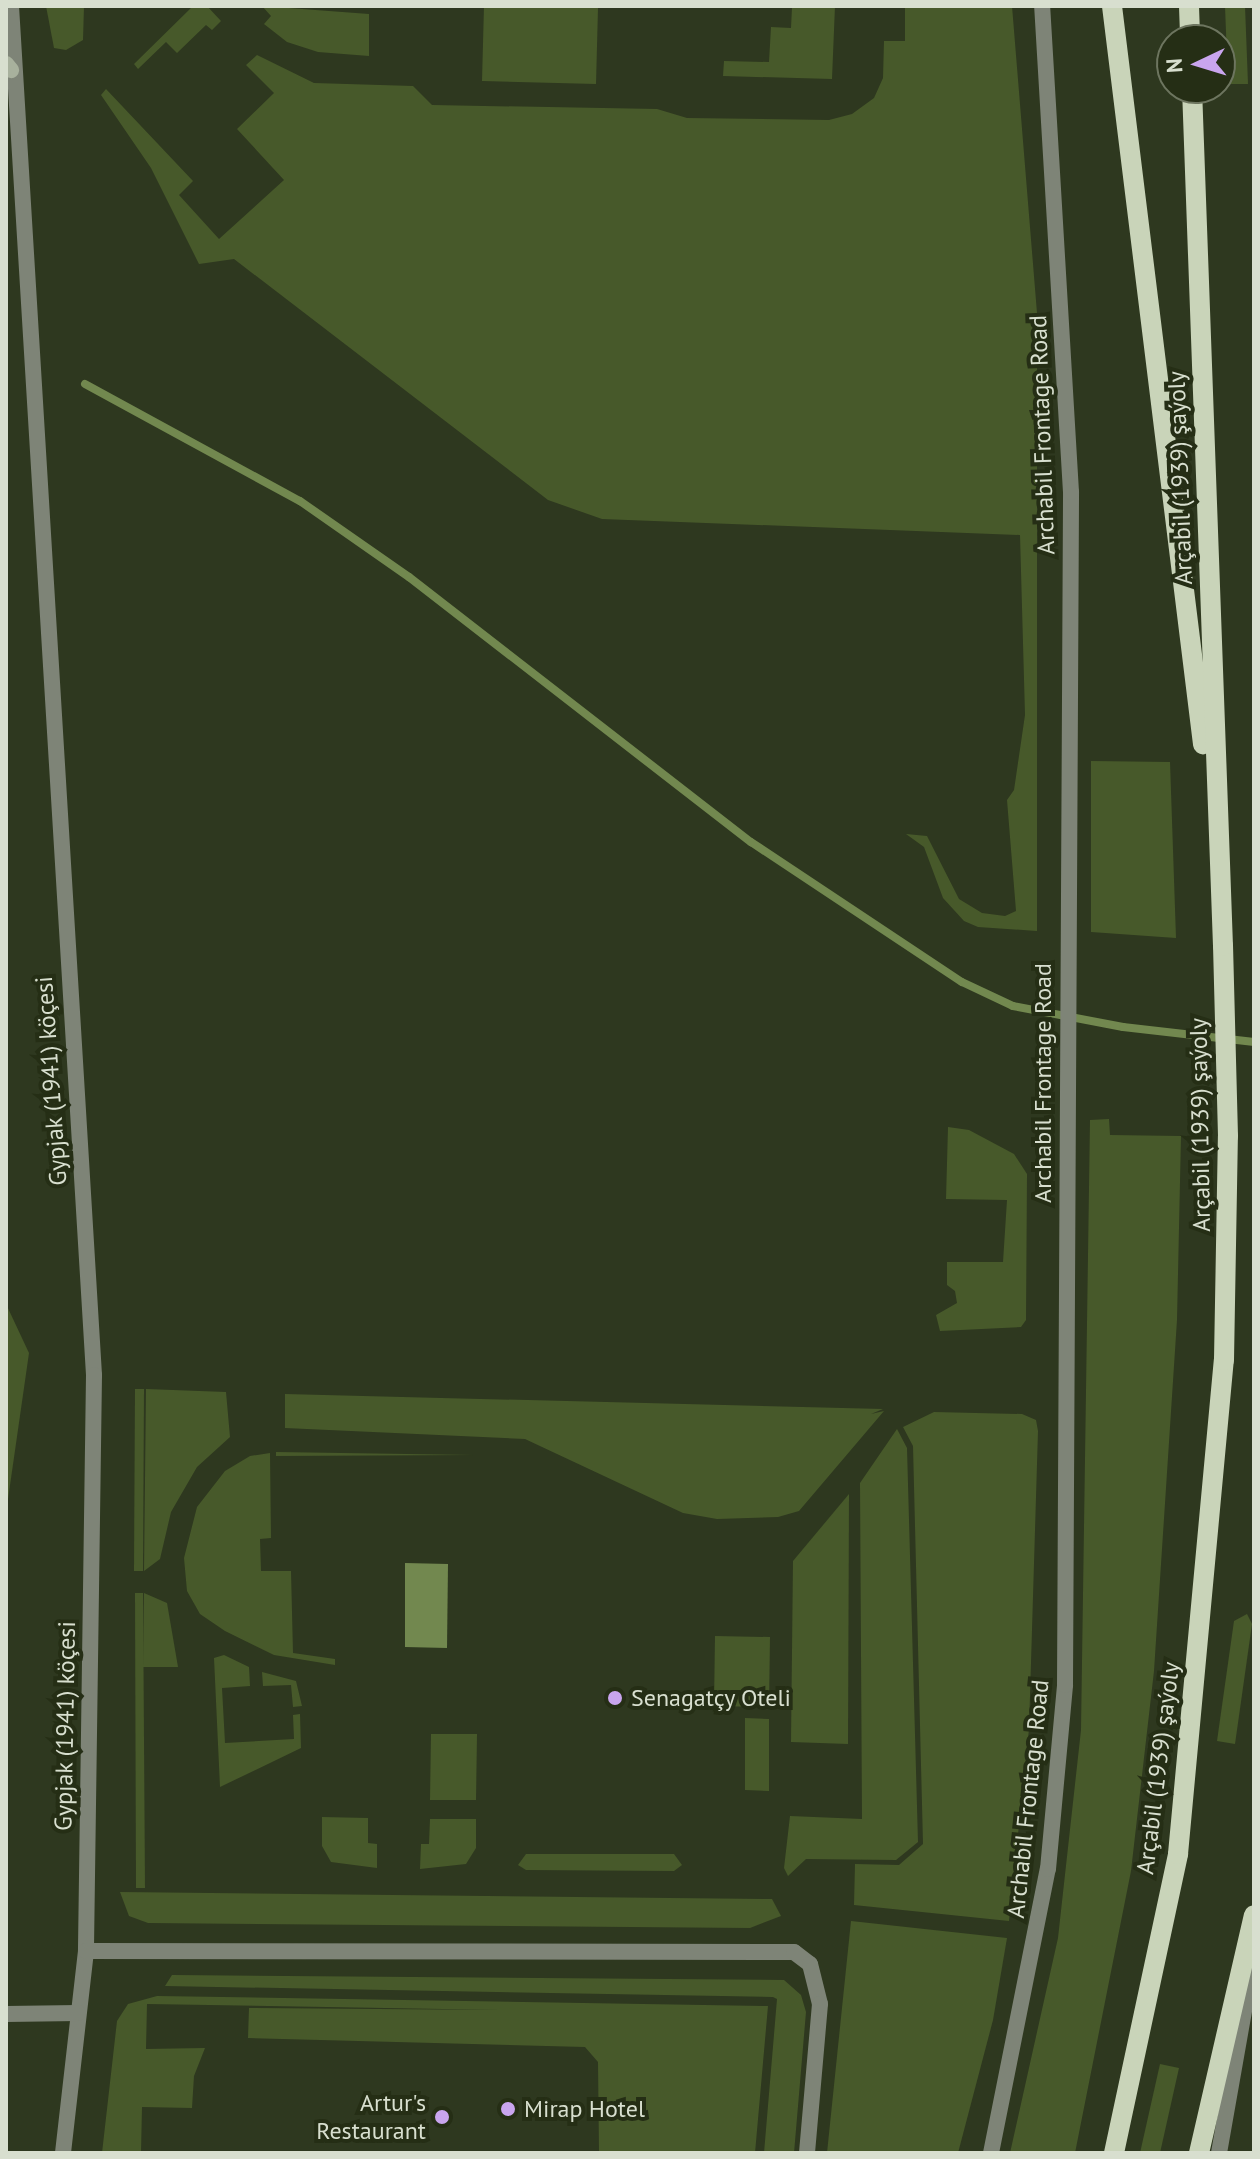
<!DOCTYPE html>
<meta charset="utf-8">
<style>
body{margin:0}
#map{position:relative;width:1260px;height:2159px;overflow:hidden;background:#2e381f;font-family:"PT Sans",sans-serif}
div>[style]{position:absolute}
[style*='--x']{left:calc(var(--x)*1px);top:calc(var(--y)*1px);width:calc(var(--w)*1px);rotate:calc(var(--a)*1deg)}
.green>*{inset:0;background:#47592a}
.water>*{inset:0;background:#72884f}
.stream>*{height:8px;margin:-4px;padding:0 4px;transform-origin:4px;border-radius:4px;background:#72884f}
.street>*{height:16px;margin:-8px;padding:0 8px;transform-origin:8px;border-radius:8px;background:#7e8477}
.secondary>*{height:16px;margin:-8px;padding:0 8px;transform-origin:8px;border-radius:8px;background:#a8b19d}
.primary>*{height:20px;margin:-10px;padding:0 10px;transform-origin:10px;border-radius:10px;background:#c9d4b9}
.dots>*{width:22px;height:22px;translate:-50% -50%;box-sizing:border-box;border:4px solid #252e15;border-radius:50%}
span{translate:-50% -50%;white-space:nowrap;text-align:center;line-height:1.15;-webkit-text-stroke:8px #252e15;paint-order:stroke}
.street-label{font-size:24px;color:#d8dfcf}
.poi-label{font-size:24px;color:#d8dfcf}
.left{translate:0 -50%;text-align:left}
.right{translate:-100% -50%;text-align:right}
.frame{position:absolute;inset:0;border:8px solid #d8dfcf;pointer-events:none}
.north{position:absolute;left:1156px;top:24px;width:80px;height:80px;box-sizing:border-box;background:#252e15;border:2px solid #6d755f;border-radius:50%;rotate:266deg;font-size:22px;font-weight:700;line-height:32px;text-align:center;color:#d8dfcf}
.north::after{content:'';display:block;margin:auto;width:28px;height:36px;background:#c9a5ee;clip-path:polygon(50% 0,100% 100%,50% 72%,0 100%)}
</style>
<div id="map">
<div class="green">
<i style="clip-path:polygon(46px 6px,84px 6px,83px 40px,66px 50px,54px 48px)"></i>
<i style="clip-path:polygon(193px 6px,207px 6px,221px 21px,212px 30px,206px 25px,177px 53px,166px 42px,138px 69px,134px 64px)"></i>
<i style="clip-path:polygon(262px 6px,369px 14px,369px 56px,318px 52px,287px 42px,264px 24px,271px 16px)"></i>
<i style="clip-path:polygon(484px 6px,598px 8px,596px 84px,482px 81px)"></i>
<i style="clip-path:polygon(835px 6px,832px 79px,723px 76px,724px 61px,769px 62px,771px 27px,791px 28px,792px 7px)"></i>
<i style="clip-path:polygon(905px 6px,1012px 6px,1037px 313px,1037px 931px,978px 927px,964px 921px,943px 898px,924px 847px,906px 834px,927px 836px,959px 899px,982px 913px,1005px 916px,1016px 911px,1007px 800px,1014px 790px,1025px 715px,1020px 535px,602px 519px,548px 500px,234px 259px,199px 264px,151px 168px,101px 95px,106px 89px,193px 181px,179px 195px,219px 239px,284px 180px,237px 129px,274px 93px,246px 65px,257px 55px,314px 83px,413px 86px,432px 105px,657px 109px,687px 118px,829px 120px,852px 114px,874px 98px,883px 78px,884px 41px,905px 41px)"></i>
<i style="clip-path:polygon(1225px 6px,1245px 6px,1248px 84px,1228px 84px)"></i>
<i style="clip-path:polygon(1091px 761px,1170px 762px,1176px 938px,1091px 932px)"></i>
<i style="clip-path:polygon(1109px 1119px,1110px 1135px,1181px 1136px,1177px 1320px,1154px 1671px,1131px 1871px,1075px 2153px,1010px 2153px,1058px 1938px,1081px 1730px,1090px 1120px)"></i>
<i style="clip-path:polygon(948px 1127px,969px 1130px,1014px 1154px,1027px 1174px,1026px 1320px,1021px 1327px,940px 1331px,936px 1315px,957px 1303px,955px 1291px,947px 1285px,947px 1262px,1003px 1262px,1007px 1200px,946px 1199px)"></i>
<i style="clip-path:polygon(6px 1304px,29px 1353px,6px 1513px)"></i>
<i style="clip-path:polygon(135px 1389px,144px 1389px,143px 1571px,134px 1571px)"></i>
<i style="clip-path:polygon(146px 1389px,226px 1392px,230px 1437px,197px 1467px,171px 1512px,160px 1559px,144px 1571px)"></i>
<i style="clip-path:polygon(285px 1394px,883px 1409px,871px 1414px,884px 1411px,799px 1511px,778px 1517px,717px 1519px,683px 1513px,525px 1439px,285px 1428px)"></i>
<i style="clip-path:polygon(934px 1412px,1022px 1414px,1036px 1420px,1038px 1431px,1029px 1729px,1009px 1921px,854px 1905px,855px 1864px,899px 1865px,923px 1844px,913px 1446px,903px 1427px)"></i>
<i style="clip-path:polygon(897px 1429px,907px 1448px,918px 1842px,896px 1860px,806px 1859px,788px 1876px,784px 1868px,790px 1816px,862px 1819px,860px 1483px)"></i>
<i style="clip-path:polygon(276px 1452px,474px 1455px,276px 1456px)"></i>
<i style="clip-path:polygon(270px 1453px,271px 1538px,260px 1539px,261px 1571px,291px 1571px,293px 1653px,335px 1659px,335px 1665px,274px 1655px,225px 1631px,200px 1614px,187px 1591px,184px 1558px,197px 1507px,225px 1471px,250px 1456px)"></i>
<i style="clip-path:polygon(849px 1494px,848px 1744px,791px 1742px,793px 1561px)"></i>
<i style="clip-path:polygon(135px 1593px,143px 1593px,145px 1888px,136px 1888px)"></i>
<i style="clip-path:polygon(144px 1593px,167px 1603px,178px 1667px,143px 1667px)"></i>
<i style="clip-path:polygon(1247px 1614px,1252px 1624px,1235px 1744px,1217px 1741px,1234px 1621px)"></i>
<i style="clip-path:polygon(715px 1636px,770px 1637px,769px 1707px,714px 1706px)"></i>
<i style="clip-path:polygon(224px 1655px,249px 1667px,250px 1686px,222px 1688px,225px 1743px,294px 1739px,293px 1715px,300px 1714px,301px 1748px,220px 1787px,214px 1658px)"></i>
<i style="clip-path:polygon(262px 1672px,296px 1681px,302px 1706px,293px 1707px,291px 1685px,263px 1686px)"></i>
<i style="clip-path:polygon(745px 1718px,769px 1719px,769px 1791px,745px 1790px)"></i>
<i style="clip-path:polygon(431px 1734px,477px 1734px,476px 1800px,430px 1800px)"></i>
<i style="clip-path:polygon(322px 1817px,368px 1818px,368px 1843px,377px 1844px,377px 1868px,331px 1862px,322px 1846px)"></i>
<i style="clip-path:polygon(430px 1819px,476px 1819px,476px 1848px,466px 1864px,420px 1869px,421px 1844px,429px 1844px)"></i>
<i style="clip-path:polygon(526px 1854px,674px 1854px,682px 1865px,674px 1871px,526px 1870px,518px 1865px)"></i>
<i style="clip-path:polygon(120px 1892px,772px 1899px,781px 1916px,750px 1928px,148px 1923px,129px 1916px)"></i>
<i style="clip-path:polygon(851px 1921px,1007px 1938px,993px 2020px,958px 2153px,827px 2153px)"></i>
<i style="clip-path:polygon(172px 1975px,784px 1980px,801px 1995px,806px 2012px,794px 2153px,764px 2153px,777px 1999px,773px 1997px,165px 1986px)"></i>
<i style="clip-path:polygon(157px 1996px,768px 2006px,755px 2153px,599px 2153px,598px 2062px,585px 2047px,248px 2038px,249px 2008px,501px 2010px,147px 2004px,146px 2049px,205px 2048px,194px 2076px,192px 2108px,142px 2107px,141px 2153px,102px 2153px,117px 2021px,128px 2004px)"></i>
<i style="clip-path:polygon(1160px 2064px,1179px 2068px,1160px 2153px,1140px 2153px)"></i>
</div>
<div class="water">
<i style="clip-path:polygon(405px 1563px,448px 1564px,447px 1648px,405px 1647px)"></i>
</div>
<div class="stream">
<i style="--x:85;--y:384;--w:245;--a:28.6"></i>
<i style="--x:300;--y:501;--w:133;--a:34.9"></i>
<i style="--x:409;--y:577;--w:433;--a:37.8"></i>
<i style="--x:751;--y:842;--w:253;--a:33.6"></i>
<i style="--x:962;--y:982;--w:56;--a:25.2"></i>
<i style="--x:1013;--y:1006;--w:112;--a:10.8"></i>
<i style="--x:1123;--y:1027;--w:132;--a:6.5"></i>
</div>
<div class="street">
<i style="--x:11;--y:6;--w:1372;--a:86.53"></i>
<i style="--x:94;--y:1375;--w:576;--a:90.8"></i>
<i style="--x:86;--y:1951;--w:203;--a:96.5"></i>
<i style="--x:86;--y:1951;--w:708;--a:0.08"></i>
<i style="--x:794;--y:1952;--w:20;--a:37"></i>
<i style="--x:810;--y:1964;--w:41;--a:76"></i>
<i style="--x:820;--y:2004;--w:150;--a:95"></i>
<i style="--x:6;--y:2014;--w:72;--a:-0.8"></i>
<i style="--x:991;--y:2153;--w:290;--a:-78.7"></i>
<i style="--x:1048;--y:1869;--w:185;--a:-84.7"></i>
<i style="--x:1065;--y:1685;--w:1193;--a:-89.71"></i>
<i style="--x:1071;--y:492;--w:487;--a:-93.4"></i>
<i style="--x:1219;--y:2153;--w:202;--a:-80"></i>
</div>
<div class="secondary">
<i style="--x:6;--y:64;--w:8;--a:50"></i>
</div>
<div class="primary">
<i style="--x:1112;--y:6;--w:744;--a:82.97"></i>
<i style="--x:1189;--y:6;--w:34;--a:88"></i>
<i style="--x:1114;--y:2153;--w:306;--a:-77.9"></i>
<i style="--x:1178;--y:1854;--w:496;--a:-84.7"></i>
<i style="--x:1224;--y:1360;--w:224;--a:-89"></i>
<i style="--x:1228;--y:1136;--w:190;--a:-91.5"></i>
<i style="--x:1223;--y:946;--w:859;--a:-92.07"></i>
<i style="--x:1199;--y:2153;--w:244;--a:-77"></i>
</div>
<div class="dots">
<i style="left:615px;top:1698px;background:#c9a5ee"></i>
<i style="left:508px;top:2109px;background:#c9a5ee"></i>
<i style="left:442px;top:2117px;background:#c9a5ee"></i>
</div>
<div class="street-label">
<span style="left:1042px;top:435px;rotate:-92deg">Archabil Frontage Road</span>
<span style="left:1180px;top:478px;rotate:-92deg">Arçabil (1939) şaýoly</span>
<span style="left:51px;top:1081px;rotate:-94deg">Gypjak (1941) köçesi</span>
<span style="left:1043px;top:1083px;rotate:-90deg">Archabil Frontage Road</span>
<span style="left:1200px;top:1125px;rotate:-91deg">Arçabil (1939) şaýoly</span>
<span style="left:65px;top:1726px;rotate:-89deg">Gypjak (1941) köçesi</span>
<span style="left:1158px;top:1768px;rotate:-83deg">Arçabil (1939) şaýoly</span>
<span style="left:1028px;top:1799px;rotate:-84deg">Archabil Frontage Road</span>
</div>
<div class="poi-label">
<span class="left" style="left:631px;top:1698px">Senagatçy Oteli</span>
<span class="right" style="left:426px;top:2117px">Artur's<br>Restaurant</span>
<span class="left" style="left:524px;top:2109px">Mirap Hotel</span>
</div>
<div class="frame"></div>
<div class="north">N</div>
</div>
